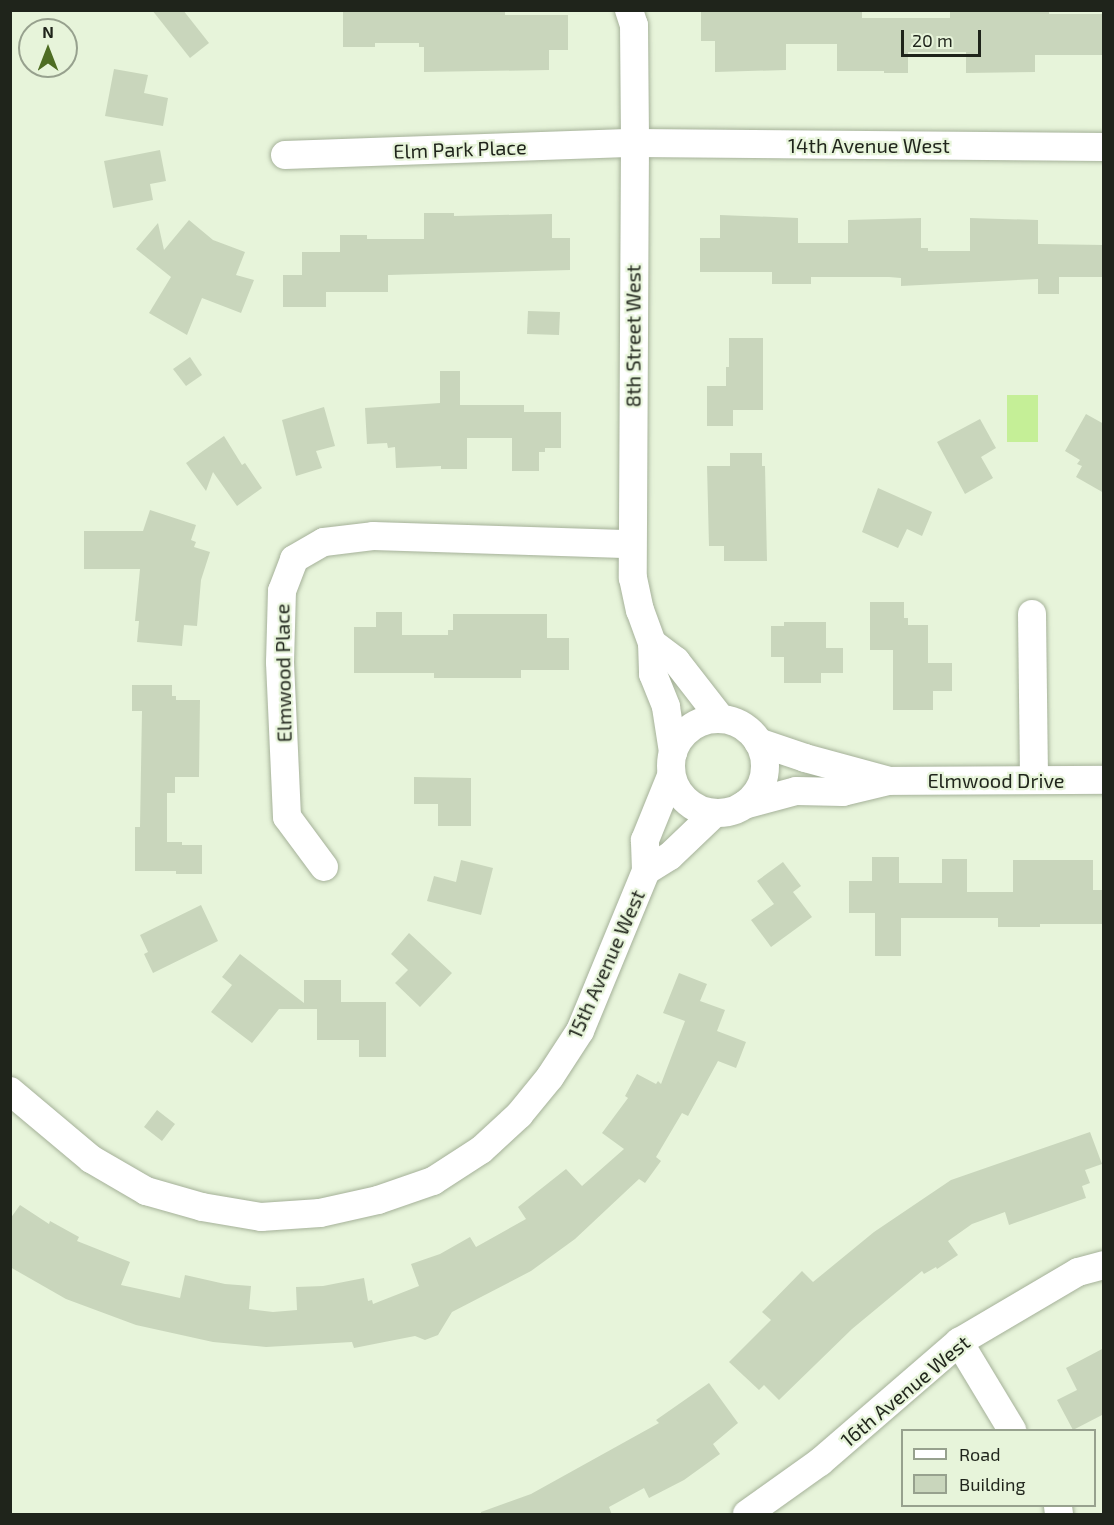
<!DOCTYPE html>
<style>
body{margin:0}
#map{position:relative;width:1114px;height:1525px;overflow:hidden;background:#e7f4da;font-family:"Exo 2",sans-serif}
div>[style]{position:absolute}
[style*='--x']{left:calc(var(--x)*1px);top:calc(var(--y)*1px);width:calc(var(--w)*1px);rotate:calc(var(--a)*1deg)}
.green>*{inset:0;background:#c5ef97}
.building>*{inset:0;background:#c9d6bc}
.roads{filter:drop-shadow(0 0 2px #a5b199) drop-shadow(0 0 2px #a5b199)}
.street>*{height:28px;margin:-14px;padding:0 14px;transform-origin:14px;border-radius:14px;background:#fff}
.street>.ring{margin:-14px;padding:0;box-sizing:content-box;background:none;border:28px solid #fff;border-radius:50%}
span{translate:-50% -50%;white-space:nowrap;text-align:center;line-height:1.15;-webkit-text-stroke:4.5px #e7f4da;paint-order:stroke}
.street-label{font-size:20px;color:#1f241b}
.frame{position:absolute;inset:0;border:12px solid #1f241b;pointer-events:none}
.legend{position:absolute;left:901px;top:1429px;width:195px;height:78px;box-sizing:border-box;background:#e7f4da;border:2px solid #97a18e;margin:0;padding:8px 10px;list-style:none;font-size:18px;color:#1f241b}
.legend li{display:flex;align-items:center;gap:12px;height:30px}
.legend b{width:30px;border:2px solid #97a18e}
.north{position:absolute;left:18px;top:18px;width:60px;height:60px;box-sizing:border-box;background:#e7f4da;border:2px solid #97a18e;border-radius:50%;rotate:0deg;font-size:16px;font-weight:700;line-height:24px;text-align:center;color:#1f241b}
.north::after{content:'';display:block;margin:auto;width:21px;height:27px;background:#4e6d23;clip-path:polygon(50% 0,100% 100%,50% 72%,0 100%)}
.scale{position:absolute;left:901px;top:30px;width:80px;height:27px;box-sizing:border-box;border:3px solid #1f241b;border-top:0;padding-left:8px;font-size:18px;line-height:21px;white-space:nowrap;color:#1f241b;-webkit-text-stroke:4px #e7f4da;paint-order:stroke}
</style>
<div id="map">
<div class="green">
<i style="clip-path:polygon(1007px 395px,1038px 395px,1038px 442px,1007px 442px)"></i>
</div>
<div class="building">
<i style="clip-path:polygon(152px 10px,183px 10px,209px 43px,190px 58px)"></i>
<i style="clip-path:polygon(343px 10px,505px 10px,505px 15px,568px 15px,568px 50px,549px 50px,549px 70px,424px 72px,424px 47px,419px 47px,419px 43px,375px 43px,375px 47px,343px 47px)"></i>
<i style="clip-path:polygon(701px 10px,862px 10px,862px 18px,950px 18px,950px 10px,1049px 10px,1049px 14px,1104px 14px,1104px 55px,1035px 55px,1035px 72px,966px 73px,966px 52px,908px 52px,908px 73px,884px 73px,884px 71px,837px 71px,837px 44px,786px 44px,786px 70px,715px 72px,715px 41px,701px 41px)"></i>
<i style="clip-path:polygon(114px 69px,148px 75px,144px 93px,168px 98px,163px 126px,105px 116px)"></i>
<i style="clip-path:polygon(160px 150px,166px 181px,150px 184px,153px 200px,113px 208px,104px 161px)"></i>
<i style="clip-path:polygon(424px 213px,454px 213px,454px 216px,552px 214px,552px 238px,570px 238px,570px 270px,388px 275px,388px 292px,326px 292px,326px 307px,283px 307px,283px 275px,302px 275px,302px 252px,340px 252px,340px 235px,367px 235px,367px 239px,424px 239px)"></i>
<i style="clip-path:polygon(720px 215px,798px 218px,798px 243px,848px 243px,848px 220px,921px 218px,921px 248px,928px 248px,928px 251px,970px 251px,970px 218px,1038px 220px,1038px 244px,1104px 245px,1104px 277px,1059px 277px,1059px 294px,1038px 294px,1038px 279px,901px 286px,901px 278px,889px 277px,811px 277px,811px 284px,772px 284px,772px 272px,700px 272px,700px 238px,720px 238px)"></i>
<i style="clip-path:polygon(189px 220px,213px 240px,245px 252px,236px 275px,254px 280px,241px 313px,202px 298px,187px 335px,149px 313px,171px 277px,136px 249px,158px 223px,164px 250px)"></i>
<i style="clip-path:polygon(528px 311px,560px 312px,559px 335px,527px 334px)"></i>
<i style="clip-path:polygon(729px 338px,763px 338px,763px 410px,733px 410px,733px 426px,707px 426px,707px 386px,726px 386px,726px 367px,729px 367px)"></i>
<i style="clip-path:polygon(190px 357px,202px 375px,186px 386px,173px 369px)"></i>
<i style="clip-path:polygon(440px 371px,460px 371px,460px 405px,524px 405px,524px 412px,561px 412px,561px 448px,545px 448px,545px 452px,539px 452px,539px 471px,512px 471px,512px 438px,467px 438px,467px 469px,441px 469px,441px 466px,396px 468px,395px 447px,388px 448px,387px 443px,367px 444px,365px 408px,440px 403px)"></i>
<i style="clip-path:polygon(324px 407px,335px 446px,316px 451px,322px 468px,296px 476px,282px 420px)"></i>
<i style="clip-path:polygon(1086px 414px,1104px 424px,1104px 493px,1076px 477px,1082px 466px,1077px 464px,1080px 460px,1065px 451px)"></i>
<i style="clip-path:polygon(980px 419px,996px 448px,981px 457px,993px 478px,965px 494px,937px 442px)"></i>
<i style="clip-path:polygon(224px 436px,242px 465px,245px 463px,262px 488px,237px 506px,213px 472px,206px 491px,186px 463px)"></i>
<i style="clip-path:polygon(730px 453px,762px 453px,762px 466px,765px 466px,767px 561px,724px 561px,724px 546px,709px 546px,707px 466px,730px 466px)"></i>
<i style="clip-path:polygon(878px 488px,932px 512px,922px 536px,907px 529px,898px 548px,862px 532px)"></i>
<i style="clip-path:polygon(150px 510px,196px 525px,191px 540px,196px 542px,194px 547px,210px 552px,201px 580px,197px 626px,184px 625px,182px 646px,137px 642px,139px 621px,135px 621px,140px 569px,84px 569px,84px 531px,143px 531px)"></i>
<i style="clip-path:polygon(870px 602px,904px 602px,904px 618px,908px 618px,908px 625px,928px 625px,928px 663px,952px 663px,952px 691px,933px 691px,933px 710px,893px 710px,893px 650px,870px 650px)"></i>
<i style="clip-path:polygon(376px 612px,402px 612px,402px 635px,448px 635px,448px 630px,453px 630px,453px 614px,547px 614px,547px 638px,569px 638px,569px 670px,521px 670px,521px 678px,434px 678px,434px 673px,354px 673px,354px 627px,376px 627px)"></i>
<i style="clip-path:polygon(784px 622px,826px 622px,826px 648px,843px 648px,843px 673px,821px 673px,821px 683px,784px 683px,784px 657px,771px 657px,771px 626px,784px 626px)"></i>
<i style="clip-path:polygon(132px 685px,172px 685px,172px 696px,176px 696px,176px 700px,200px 700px,199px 777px,175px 777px,175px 793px,167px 793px,167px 842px,182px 842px,182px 845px,202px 845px,202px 874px,176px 874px,176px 871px,135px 871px,135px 827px,140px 827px,142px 711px,132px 711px)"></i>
<i style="clip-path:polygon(414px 777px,471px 778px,471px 826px,438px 826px,438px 804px,414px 804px)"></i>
<i style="clip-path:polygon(872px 857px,899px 857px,899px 883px,942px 883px,942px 859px,967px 859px,967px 892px,1013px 892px,1013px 860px,1093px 860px,1093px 890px,1104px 890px,1104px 924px,1040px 924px,1040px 927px,998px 927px,998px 918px,901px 918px,901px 956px,875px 956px,875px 913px,849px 913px,849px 881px,872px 881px)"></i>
<i style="clip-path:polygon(461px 860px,493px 868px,481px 915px,427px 901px,434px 876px,456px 882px)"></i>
<i style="clip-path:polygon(783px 862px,801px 886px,793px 892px,812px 917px,771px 947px,751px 920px,774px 904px,757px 881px)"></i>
<i style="clip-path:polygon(201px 905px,218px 941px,153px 973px,144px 954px,148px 952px,140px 935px)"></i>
<i style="clip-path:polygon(409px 933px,452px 973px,420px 1007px,395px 983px,408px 970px,391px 954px)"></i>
<i style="clip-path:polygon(240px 954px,304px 1003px,304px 980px,341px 980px,341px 1002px,386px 1002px,386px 1057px,359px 1057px,359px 1040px,317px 1040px,317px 1009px,279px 1009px,252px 1043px,211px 1012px,232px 985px,222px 977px)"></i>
<i style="clip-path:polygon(679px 973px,707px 984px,700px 1001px,725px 1010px,717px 1031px,746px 1042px,736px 1068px,718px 1061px,688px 1116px,682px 1113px,656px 1157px,661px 1161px,645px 1183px,639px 1179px,575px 1239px,531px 1271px,452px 1312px,438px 1335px,425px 1340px,415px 1336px,354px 1348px,352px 1342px,266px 1347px,213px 1342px,136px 1325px,66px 1299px,10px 1267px,10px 1219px,20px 1205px,49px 1224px,50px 1221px,79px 1237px,77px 1241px,130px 1262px,121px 1285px,180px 1298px,185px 1275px,225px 1284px,251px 1286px,249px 1309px,273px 1312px,297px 1310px,296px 1287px,323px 1286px,364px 1278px,368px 1301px,372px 1300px,373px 1304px,419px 1286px,411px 1264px,440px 1254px,470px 1237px,476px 1247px,526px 1219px,518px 1207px,566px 1169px,582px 1186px,624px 1149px,602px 1133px,628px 1098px,625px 1096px,637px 1074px,656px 1084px,658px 1081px,661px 1084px,685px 1021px,663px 1013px)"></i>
<i style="clip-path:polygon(157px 1110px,175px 1124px,162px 1141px,144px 1127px)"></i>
<i style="clip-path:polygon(1090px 1132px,1102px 1164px,1085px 1170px,1090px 1183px,1082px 1186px,1086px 1198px,1009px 1225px,1005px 1212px,972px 1224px,948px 1241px,958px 1255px,937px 1269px,936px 1267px,924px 1274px,922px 1271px,852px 1329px,779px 1400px,764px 1385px,759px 1390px,729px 1362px,771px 1320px,762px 1312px,802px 1271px,813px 1282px,874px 1232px,951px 1180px)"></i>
<i style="clip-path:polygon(1104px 1348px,1104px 1414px,1073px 1430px,1057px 1400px,1077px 1390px,1066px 1368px)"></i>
<i style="clip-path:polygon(709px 1383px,738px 1423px,713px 1444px,720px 1454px,684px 1480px,649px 1498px,644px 1488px,609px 1507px,612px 1515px,481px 1515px,481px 1512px,531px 1494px,659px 1423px,656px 1420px)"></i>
</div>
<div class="roads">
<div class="street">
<i style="--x:629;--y:10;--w:16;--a:72"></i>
<i style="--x:634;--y:25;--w:118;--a:89.5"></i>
<i style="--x:635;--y:143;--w:435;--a:90.3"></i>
<i style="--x:633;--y:578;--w:33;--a:78"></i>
<i style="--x:640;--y:610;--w:35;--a:70"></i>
<i style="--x:652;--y:643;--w:31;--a:88"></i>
<i style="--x:653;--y:674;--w:35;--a:68"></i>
<i style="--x:666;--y:707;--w:46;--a:81.2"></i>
<i style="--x:285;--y:155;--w:350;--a:-2"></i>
<i style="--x:635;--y:143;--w:469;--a:0.5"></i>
<i style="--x:1032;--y:614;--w:165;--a:89.3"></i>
<i style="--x:652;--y:643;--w:30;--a:37"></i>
<i style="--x:676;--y:661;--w:73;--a:52.2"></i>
<i class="ring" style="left:671px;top:719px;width:66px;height:66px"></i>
<i style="--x:758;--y:742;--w:50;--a:18.8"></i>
<i style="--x:805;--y:758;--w:84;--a:15.2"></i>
<i style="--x:744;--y:805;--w:54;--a:-15.1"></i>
<i style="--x:796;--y:791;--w:47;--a:1.2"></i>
<i style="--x:843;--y:792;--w:46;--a:-13.7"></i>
<i style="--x:888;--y:781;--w:216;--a:-0.3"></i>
<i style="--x:324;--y:867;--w:62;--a:-126.5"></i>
<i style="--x:287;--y:817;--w:155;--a:-92.6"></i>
<i style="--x:280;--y:662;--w:71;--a:-88.4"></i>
<i style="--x:282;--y:591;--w:34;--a:-69"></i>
<i style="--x:294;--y:559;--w:34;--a:-30"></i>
<i style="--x:324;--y:542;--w:49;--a:-7"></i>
<i style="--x:373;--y:536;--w:259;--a:1.8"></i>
<i style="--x:646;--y:871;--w:28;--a:-32"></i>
<i style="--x:670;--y:856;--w:62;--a:-43.7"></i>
<i style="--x:10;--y:1091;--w:106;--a:40"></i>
<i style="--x:91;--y:1159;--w:64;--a:30.2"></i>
<i style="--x:146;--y:1191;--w:58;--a:15.9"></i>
<i style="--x:202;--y:1207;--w:60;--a:9.6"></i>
<i style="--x:261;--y:1217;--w:59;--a:-3.9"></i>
<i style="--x:320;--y:1213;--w:59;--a:-12.6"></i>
<i style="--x:378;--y:1200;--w:58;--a:-19.1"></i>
<i style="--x:433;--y:1181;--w:57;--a:-32.9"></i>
<i style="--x:481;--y:1150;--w:52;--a:-42.6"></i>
<i style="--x:519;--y:1115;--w:49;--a:-50.8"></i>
<i style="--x:550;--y:1077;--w:55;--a:-56.9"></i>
<i style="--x:580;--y:1031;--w:173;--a:-67.6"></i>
<i style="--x:646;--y:871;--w:31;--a:-92"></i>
<i style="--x:645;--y:840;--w:69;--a:-67.9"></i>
<i style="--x:959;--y:1342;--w:103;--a:58.9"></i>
<i style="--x:1058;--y:1506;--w:8;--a:83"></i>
<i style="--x:747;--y:1514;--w:90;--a:-35.5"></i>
<i style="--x:820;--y:1462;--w:184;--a:-40.8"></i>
<i style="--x:959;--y:1342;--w:138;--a:-30.5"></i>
<i style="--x:1078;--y:1272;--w:27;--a:-15"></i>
</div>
</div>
<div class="street-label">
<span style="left:869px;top:145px">14th Avenue West</span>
<span style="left:460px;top:149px;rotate:-2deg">Elm Park Place</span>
<span style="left:633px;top:336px;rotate:-90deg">8th Street West</span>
<span style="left:283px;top:673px;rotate:-91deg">Elmwood Place</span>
<span style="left:996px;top:780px">Elmwood Drive</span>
<span style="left:606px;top:964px;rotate:-66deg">15th Avenue West</span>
<span style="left:905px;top:1391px;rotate:-40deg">16th Avenue West</span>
</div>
<div class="frame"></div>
<ul class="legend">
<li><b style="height:8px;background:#fff"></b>Road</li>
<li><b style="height:16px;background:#c9d6bc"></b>Building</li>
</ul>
<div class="north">N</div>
<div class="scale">20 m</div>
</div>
